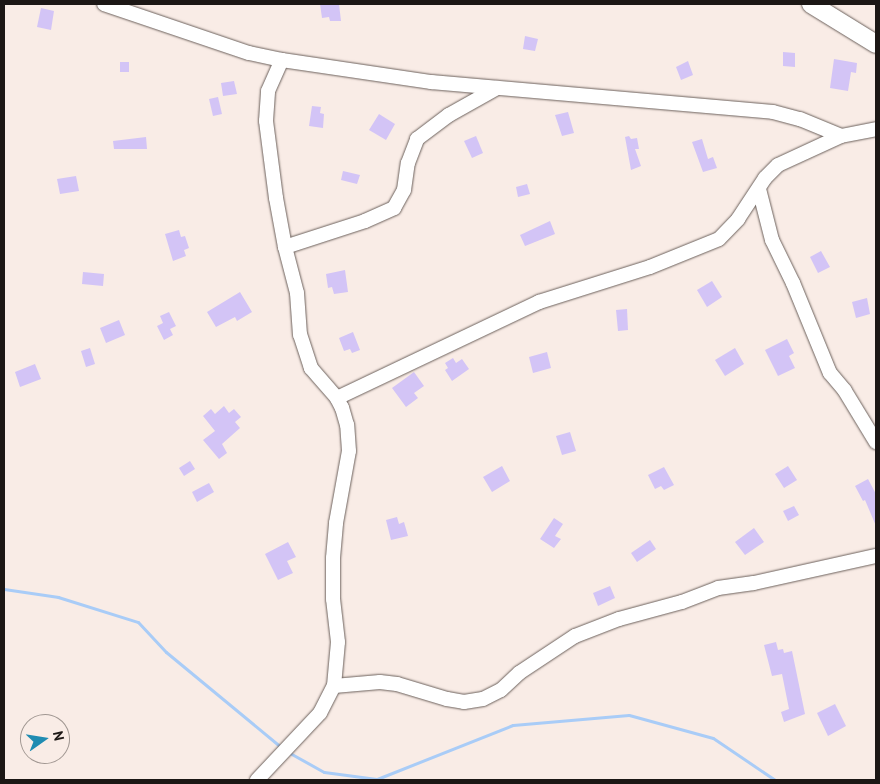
<!DOCTYPE html>
<style>
body{margin:0}
#map{position:relative;width:880px;height:784px;overflow:hidden;background:#f9ece6;font-family:"PT Sans",sans-serif}
div>[style]{position:absolute}
[style*='--x']{left:calc(var(--x)*1px);top:calc(var(--y)*1px);width:calc(var(--w)*1px);rotate:calc(var(--a)*1deg)}
.stream>*{height:3px;margin:-1.5px;padding:0 1.5px;transform-origin:1.5px;border-radius:1.5px;background:#a9ccf7}
.building>*{inset:0;background:#d3c4f6}
.roads{filter:drop-shadow(0 0 1px #6c615c) drop-shadow(0 0 1px #6c615c)}
.minor>*{height:14px;margin:-7px;padding:0 7px;transform-origin:7px;border-radius:7px;background:#fff}
.major>*{height:18px;margin:-9px;padding:0 9px;transform-origin:9px;border-radius:9px;background:#fff}
span{translate:-50% -50%;white-space:nowrap;text-align:center;line-height:1.15;-webkit-text-stroke:4px #f9ece6;paint-order:stroke}
.frame{position:absolute;inset:0;border:5px solid #1c1715;pointer-events:none}
.north{position:absolute;left:20px;top:714px;width:50px;height:50px;box-sizing:border-box;background:#f9ece6;border:1px solid #a19792;border-radius:50%;rotate:77deg;font-size:14px;font-weight:700;line-height:20px;text-align:center;color:#1c1715}
.north::after{content:'';display:block;margin:auto;width:18px;height:22px;background:#208cb2;clip-path:polygon(50% 0,100% 100%,50% 72%,0 100%)}
</style>
<div id="map">
<div class="stream">
<i style="--x:4;--y:589;--w:55;--a:8.4"></i>
<i style="--x:58;--y:597;--w:84;--a:17.4"></i>
<i style="--x:138;--y:622;--w:41;--a:47"></i>
<i style="--x:166;--y:652;--w:149;--a:39.6"></i>
<i style="--x:288;--y:752;--w:41;--a:29.1"></i>
<i style="--x:324;--y:772;--w:53;--a:7.5"></i>
<i style="--x:377;--y:779;--w:146;--a:-21.7"></i>
<i style="--x:513;--y:725;--w:116;--a:-4.9"></i>
<i style="--x:629;--y:715;--w:87;--a:15.3"></i>
<i style="--x:713;--y:738;--w:75;--a:34.1"></i>
</div>
<div class="building">
<i style="clip-path:polygon(320px 4px,339px 4px,341px 21px,330px 21px,329px 17px,322px 18px)"></i>
<i style="clip-path:polygon(41px 8px,54px 11px,51px 30px,37px 27px)"></i>
<i style="clip-path:polygon(525px 36px,538px 39px,535px 51px,523px 49px)"></i>
<i style="clip-path:polygon(783px 52px,795px 53px,795px 67px,783px 66px)"></i>
<i style="clip-path:polygon(834px 59px,857px 63px,856px 73px,851px 72px,848px 91px,830px 88px)"></i>
<i style="clip-path:polygon(688px 61px,693px 75px,681px 80px,676px 67px)"></i>
<i style="clip-path:polygon(120px 62px,129px 62px,129px 72px,120px 72px)"></i>
<i style="clip-path:polygon(234px 81px,237px 94px,223px 96px,221px 83px)"></i>
<i style="clip-path:polygon(218px 97px,222px 114px,213px 116px,209px 99px)"></i>
<i style="clip-path:polygon(312px 106px,321px 107px,320px 113px,324px 114px,323px 128px,309px 126px)"></i>
<i style="clip-path:polygon(568px 112px,574px 133px,562px 136px,555px 115px)"></i>
<i style="clip-path:polygon(379px 114px,395px 124px,386px 140px,369px 130px)"></i>
<i style="clip-path:polygon(476px 136px,483px 153px,472px 158px,464px 141px)"></i>
<i style="clip-path:polygon(629px 136px,631px 139px,637px 138px,639px 149px,635px 149px,641px 166px,631px 170px,625px 137px)"></i>
<i style="clip-path:polygon(146px 137px,147px 149px,114px 149px,113px 141px)"></i>
<i style="clip-path:polygon(702px 139px,708px 159px,713px 157px,717px 168px,703px 172px,692px 142px)"></i>
<i style="clip-path:polygon(343px 171px,360px 175px,357px 184px,341px 180px)"></i>
<i style="clip-path:polygon(76px 176px,79px 191px,60px 194px,57px 179px)"></i>
<i style="clip-path:polygon(527px 184px,530px 194px,518px 197px,516px 187px)"></i>
<i style="clip-path:polygon(550px 221px,555px 234px,525px 246px,520px 235px)"></i>
<i style="clip-path:polygon(179px 230px,181px 237px,185px 236px,189px 248px,184px 250px,186px 256px,173px 261px,165px 234px)"></i>
<i style="clip-path:polygon(821px 251px,830px 267px,818px 273px,810px 257px)"></i>
<i style="clip-path:polygon(345px 270px,348px 292px,334px 294px,332px 287px,328px 288px,326px 274px)"></i>
<i style="clip-path:polygon(83px 272px,104px 274px,103px 286px,82px 284px)"></i>
<i style="clip-path:polygon(712px 281px,722px 297px,707px 307px,697px 290px)"></i>
<i style="clip-path:polygon(240px 292px,252px 312px,237px 321px,235px 317px,216px 327px,207px 312px)"></i>
<i style="clip-path:polygon(867px 298px,870px 314px,856px 318px,852px 302px)"></i>
<i style="clip-path:polygon(627px 309px,628px 330px,618px 331px,616px 310px)"></i>
<i style="clip-path:polygon(169px 312px,176px 326px,170px 329px,173px 335px,164px 340px,157px 326px,163px 323px,160px 316px)"></i>
<i style="clip-path:polygon(119px 320px,125px 335px,106px 343px,100px 328px)"></i>
<i style="clip-path:polygon(353px 332px,360px 350px,352px 353px,350px 349px,344px 351px,339px 338px)"></i>
<i style="clip-path:polygon(787px 339px,794px 353px,789px 356px,795px 368px,778px 376px,765px 350px)"></i>
<i style="clip-path:polygon(90px 348px,95px 364px,86px 367px,81px 351px)"></i>
<i style="clip-path:polygon(735px 348px,744px 364px,725px 376px,715px 360px)"></i>
<i style="clip-path:polygon(547px 352px,551px 368px,533px 373px,529px 357px)"></i>
<i style="clip-path:polygon(453px 358px,456px 363px,462px 359px,469px 369px,452px 381px,445px 370px,448px 368px,445px 363px)"></i>
<i style="clip-path:polygon(35px 364px,41px 379px,20px 387px,15px 372px)"></i>
<i style="clip-path:polygon(414px 372px,424px 386px,414px 393px,418px 398px,406px 407px,392px 388px)"></i>
<i style="clip-path:polygon(224px 406px,229px 413px,234px 409px,241px 417px,235px 422px,240px 428px,222px 444px,227px 453px,219px 459px,203px 440px,215px 431px,203px 416px,211px 409px,215px 414px)"></i>
<i style="clip-path:polygon(570px 432px,576px 451px,562px 455px,556px 436px)"></i>
<i style="clip-path:polygon(190px 461px,195px 469px,184px 476px,179px 468px)"></i>
<i style="clip-path:polygon(502px 466px,510px 481px,492px 492px,483px 477px)"></i>
<i style="clip-path:polygon(788px 466px,797px 480px,784px 488px,775px 474px)"></i>
<i style="clip-path:polygon(664px 467px,674px 485px,664px 490px,661px 486px,655px 489px,648px 475px)"></i>
<i style="clip-path:polygon(868px 479px,876px 494px,876px 526px,865px 500px,863px 501px,855px 486px)"></i>
<i style="clip-path:polygon(209px 483px,214px 492px,197px 502px,192px 492px)"></i>
<i style="clip-path:polygon(794px 506px,799px 515px,788px 521px,783px 511px)"></i>
<i style="clip-path:polygon(397px 517px,399px 524px,404px 522px,408px 536px,391px 540px,386px 520px)"></i>
<i style="clip-path:polygon(554px 518px,563px 524px,555px 536px,561px 539px,554px 548px,540px 539px)"></i>
<i style="clip-path:polygon(754px 528px,764px 542px,745px 555px,735px 542px)"></i>
<i style="clip-path:polygon(650px 540px,656px 549px,637px 562px,631px 553px)"></i>
<i style="clip-path:polygon(288px 542px,296px 557px,287px 561px,293px 573px,278px 580px,265px 554px)"></i>
<i style="clip-path:polygon(610px 586px,615px 598px,598px 606px,593px 593px)"></i>
<i style="clip-path:polygon(776px 642px,778px 650px,783px 649px,784px 653px,792px 651px,805px 714px,784px 722px,781px 712px,789px 709px,782px 674px,772px 676px,764px 645px)"></i>
<i style="clip-path:polygon(835px 704px,846px 726px,828px 736px,817px 713px)"></i>
</div>
<div class="roads">
<div class="minor">
<i style="--x:104;--y:4;--w:153;--a:18.7"></i>
<i style="--x:249;--y:53;--w:34;--a:12"></i>
<i style="--x:282;--y:60;--w:151;--a:8.4"></i>
<i style="--x:431;--y:82;--w:343;--a:5"></i>
<i style="--x:773;--y:112;--w:28;--a:15"></i>
<i style="--x:800;--y:119;--w:44;--a:22.5"></i>
<i style="--x:759;--y:189;--w:53;--a:75.7"></i>
<i style="--x:772;--y:240;--w:48;--a:64"></i>
<i style="--x:793;--y:283;--w:97;--a:67.7"></i>
<i style="--x:830;--y:373;--w:23;--a:50"></i>
<i style="--x:845;--y:391;--w:60;--a:58.7"></i>
<i style="--x:285;--y:247;--w:84;--a:-18"></i>
<i style="--x:365;--y:221;--w:32;--a:-24"></i>
<i style="--x:394;--y:208;--w:21;--a:-61"></i>
<i style="--x:404;--y:190;--w:27;--a:-82"></i>
<i style="--x:408;--y:163;--w:26;--a:-69"></i>
<i style="--x:417;--y:139;--w:40;--a:-37"></i>
<i style="--x:449;--y:115;--w:55;--a:-29.4"></i>
<i style="--x:337;--y:398;--w:224;--a:-25.4"></i>
<i style="--x:539;--y:302;--w:116;--a:-17.5"></i>
<i style="--x:650;--y:267;--w:74;--a:-22.1"></i>
<i style="--x:719;--y:239;--w:28;--a:-46"></i>
<i style="--x:738;--y:219;--w:49;--a:-56.6"></i>
<i style="--x:765;--y:178;--w:18;--a:-45"></i>
<i style="--x:778;--y:165;--w:69;--a:-24.7"></i>
<i style="--x:841;--y:136;--w:36;--a:-11"></i>
<i style="--x:334;--y:686;--w:46;--a:-5"></i>
<i style="--x:380;--y:682;--w:17;--a:7"></i>
<i style="--x:397;--y:684;--w:52;--a:16.7"></i>
<i style="--x:447;--y:699;--w:17;--a:10"></i>
<i style="--x:464;--y:702;--w:19;--a:-9"></i>
<i style="--x:483;--y:699;--w:20;--a:-27"></i>
<i style="--x:501;--y:690;--w:25;--a:-43"></i>
<i style="--x:519;--y:673;--w:67;--a:-33.5"></i>
<i style="--x:575;--y:636;--w:47;--a:-21.1"></i>
<i style="--x:619;--y:619;--w:65;--a:-15.1"></i>
<i style="--x:682;--y:602;--w:39;--a:-21"></i>
<i style="--x:718;--y:588;--w:36;--a:-8"></i>
<i style="--x:754;--y:583;--w:125;--a:-12.5"></i>
<i style="--x:257;--y:780;--w:92;--a:-46.8"></i>
<i style="--x:320;--y:713;--w:30;--a:-63"></i>
<i style="--x:334;--y:686;--w:44;--a:-84.8"></i>
<i style="--x:338;--y:642;--w:43;--a:-96.6"></i>
<i style="--x:333;--y:599;--w:41;--a:-90"></i>
<i style="--x:333;--y:558;--w:35;--a:-85"></i>
<i style="--x:336;--y:523;--w:73;--a:-79.8"></i>
<i style="--x:349;--y:451;--w:26;--a:-94"></i>
<i style="--x:347;--y:425;--w:18;--a:-106"></i>
<i style="--x:342;--y:408;--w:11;--a:-117"></i>
<i style="--x:337;--y:398;--w:40;--a:-131"></i>
<i style="--x:311;--y:368;--w:35;--a:-108"></i>
<i style="--x:300;--y:335;--w:42;--a:-94.1"></i>
<i style="--x:297;--y:293;--w:48;--a:-104.6"></i>
<i style="--x:285;--y:247;--w:50;--a:-100.4"></i>
<i style="--x:276;--y:198;--w:78;--a:-97.4"></i>
<i style="--x:266;--y:121;--w:30;--a:-86"></i>
<i style="--x:268;--y:91;--w:34;--a:-66"></i>
</div>
<div class="major">
<i style="--x:811;--y:4;--w:76;--a:31.6"></i>
</div>
</div>
<div class="frame"></div>
<div class="north">N</div>
</div>
